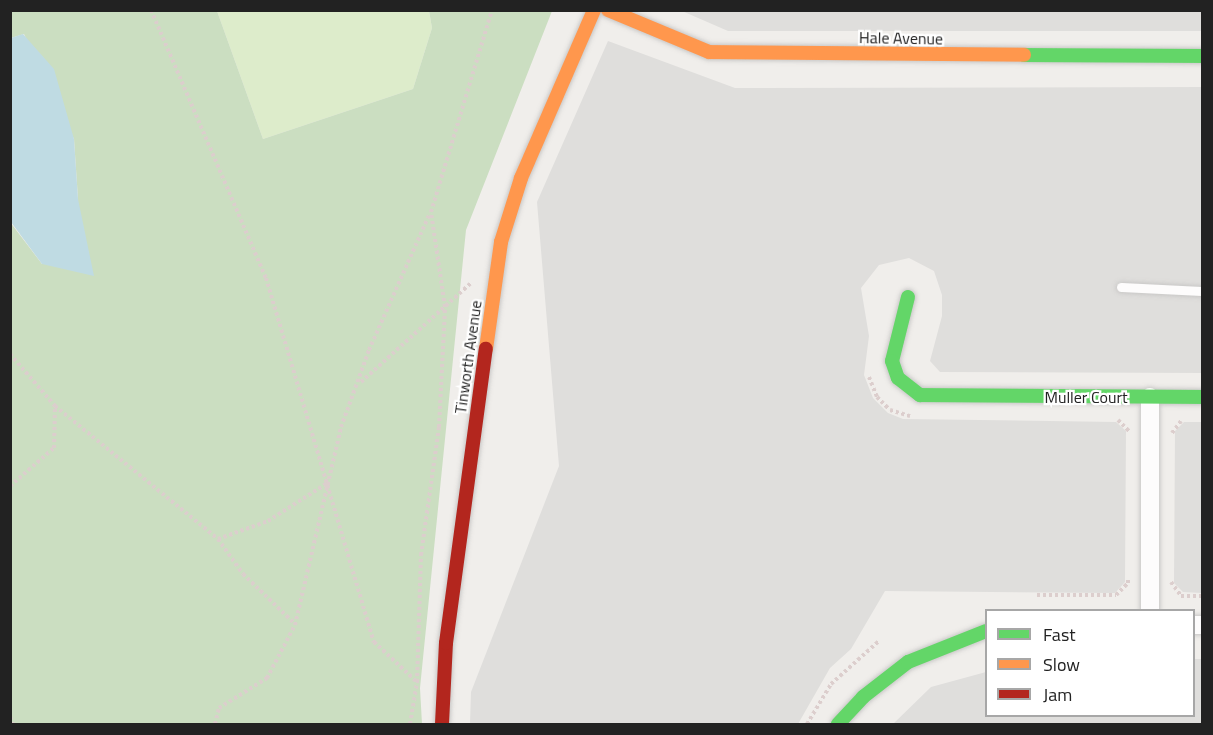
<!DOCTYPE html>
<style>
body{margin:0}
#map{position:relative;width:1213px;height:735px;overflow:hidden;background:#f0eeeb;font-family:"Titillium Web",sans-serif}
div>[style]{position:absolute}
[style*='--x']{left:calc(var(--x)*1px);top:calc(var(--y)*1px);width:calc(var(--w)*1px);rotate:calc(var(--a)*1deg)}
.residential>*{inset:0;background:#dfdedc}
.grass>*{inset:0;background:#ddeccb}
.forest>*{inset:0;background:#cbdec1}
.water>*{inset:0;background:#bfdbe3}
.path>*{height:4px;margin-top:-2px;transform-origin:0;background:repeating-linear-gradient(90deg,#dccecd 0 3px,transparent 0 6px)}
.roads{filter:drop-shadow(0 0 2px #c9c8c7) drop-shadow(0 0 2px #c9c8c7)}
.lane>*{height:9px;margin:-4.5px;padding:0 4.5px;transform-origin:4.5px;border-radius:4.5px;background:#fdfcfc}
.street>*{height:18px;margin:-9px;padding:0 9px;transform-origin:9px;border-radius:9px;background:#fdfcfc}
.fast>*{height:14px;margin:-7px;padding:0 7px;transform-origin:7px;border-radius:7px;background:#63d668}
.slow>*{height:14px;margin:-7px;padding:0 7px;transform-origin:7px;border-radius:7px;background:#ff974d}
.jam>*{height:14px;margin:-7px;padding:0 7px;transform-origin:7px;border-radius:7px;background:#b3261e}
span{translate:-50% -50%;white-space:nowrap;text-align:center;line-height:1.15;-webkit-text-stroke:4.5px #fff;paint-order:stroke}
.street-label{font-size:16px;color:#222}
.frame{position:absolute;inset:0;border:12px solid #222;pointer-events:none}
.legend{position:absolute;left:985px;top:609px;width:210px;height:108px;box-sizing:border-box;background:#fff;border:2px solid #a7a7a7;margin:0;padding:8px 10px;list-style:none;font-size:18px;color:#222}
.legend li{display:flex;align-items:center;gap:12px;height:30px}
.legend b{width:30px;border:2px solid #a7a7a7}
</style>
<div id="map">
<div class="residential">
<i style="clip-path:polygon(1202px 10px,1202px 31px,728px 31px,682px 11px)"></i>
<i style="clip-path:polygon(608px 41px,735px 88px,1202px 87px,1202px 373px,940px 372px,930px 361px,942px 316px,942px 295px,934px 271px,909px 258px,879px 265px,861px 288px,869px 336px,864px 375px,873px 398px,888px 413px,903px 419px,1116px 422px,1126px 431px,1125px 582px,1115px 593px,885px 591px,851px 649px,830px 668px,798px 724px,470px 724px,471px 692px,559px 466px,537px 202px)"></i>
<i style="clip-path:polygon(1184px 422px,1202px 422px,1202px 593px,1183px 592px,1174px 583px,1175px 431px)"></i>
<i style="clip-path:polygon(1194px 659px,1202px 659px,1202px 724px,893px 724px,931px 687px,986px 672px,986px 716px,1194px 716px)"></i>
</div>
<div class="grass">
<i style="clip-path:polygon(217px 11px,429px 11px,432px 28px,413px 89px,263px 139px)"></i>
</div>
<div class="forest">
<i style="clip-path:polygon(11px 11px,217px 11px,263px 139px,413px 89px,432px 28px,429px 11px,552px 11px,466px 230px,420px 688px,422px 724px,11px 724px,10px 222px,42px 264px,78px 199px,74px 139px,24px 34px,11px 38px)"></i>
</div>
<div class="water">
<i style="clip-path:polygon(23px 34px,54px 69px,74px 139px,78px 199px,94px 276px,42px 264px,11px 222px,11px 38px)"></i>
</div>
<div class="path">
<i style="--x:151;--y:10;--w:292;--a:66.8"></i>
<i style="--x:266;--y:278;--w:380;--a:73.5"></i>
<i style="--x:374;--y:642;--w:59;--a:42.9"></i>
<i style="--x:10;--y:354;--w:69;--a:49.1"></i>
<i style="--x:55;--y:406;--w:210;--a:39.2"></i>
<i style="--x:218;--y:539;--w:43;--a:54.5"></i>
<i style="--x:243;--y:574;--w:72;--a:43.9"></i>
<i style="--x:869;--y:377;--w:22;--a:68"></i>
<i style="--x:877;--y:397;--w:18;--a:45"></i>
<i style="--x:890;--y:410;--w:21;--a:17"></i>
<i style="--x:361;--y:382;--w:148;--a:-42"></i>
<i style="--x:1118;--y:420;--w:16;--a:45"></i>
<i style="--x:1172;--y:433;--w:15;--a:-53"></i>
<i style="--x:10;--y:486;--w:58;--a:-40.8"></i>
<i style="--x:54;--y:448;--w:42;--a:-88.6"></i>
<i style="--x:218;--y:539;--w:53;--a:-19.8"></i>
<i style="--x:268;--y:521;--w:72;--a:-32.6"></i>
<i style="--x:1171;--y:582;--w:17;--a:54"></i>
<i style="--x:1181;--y:596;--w:21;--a:0"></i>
<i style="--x:1037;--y:595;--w:79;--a:0"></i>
<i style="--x:1116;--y:595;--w:17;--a:-45"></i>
<i style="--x:1128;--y:583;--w:6;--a:-90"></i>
<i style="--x:10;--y:717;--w:8;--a:67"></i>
<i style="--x:215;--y:724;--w:16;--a:-76"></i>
<i style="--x:219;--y:708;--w:57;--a:-32"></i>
<i style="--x:267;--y:678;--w:60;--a:-62.2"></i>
<i style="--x:295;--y:625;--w:203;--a:-76.9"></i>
<i style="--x:341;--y:427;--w:82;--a:-70"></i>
<i style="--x:369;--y:350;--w:150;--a:-66"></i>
<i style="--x:410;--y:724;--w:43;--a:-80.5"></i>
<i style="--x:417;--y:682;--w:127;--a:-88.2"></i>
<i style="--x:421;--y:555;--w:129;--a:-82"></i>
<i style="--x:439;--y:427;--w:120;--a:-87.1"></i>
<i style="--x:445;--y:307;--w:96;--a:-98.4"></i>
<i style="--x:431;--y:212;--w:211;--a:-73.2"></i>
<i style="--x:807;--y:724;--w:47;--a:-59"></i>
<i style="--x:831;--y:684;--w:64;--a:-41.9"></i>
</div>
<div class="roads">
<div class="lane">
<i style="--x:1121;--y:287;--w:81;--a:2.8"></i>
</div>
<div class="street">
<i style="--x:1150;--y:610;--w:213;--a:-90"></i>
<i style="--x:1194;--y:625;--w:8;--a:0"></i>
</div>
<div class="fast">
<i style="--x:1024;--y:55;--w:178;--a:0.3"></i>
<i style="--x:908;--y:297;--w:66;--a:104"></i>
<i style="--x:892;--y:361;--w:18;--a:71"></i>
<i style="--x:898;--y:378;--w:28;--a:38"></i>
<i style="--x:920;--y:395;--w:282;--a:0.4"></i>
<i style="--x:838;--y:724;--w:37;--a:-47"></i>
<i style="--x:863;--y:697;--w:57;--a:-37.9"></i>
<i style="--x:908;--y:662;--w:84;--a:-21.7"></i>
</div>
<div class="slow">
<i style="--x:608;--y:10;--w:109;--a:22.6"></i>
<i style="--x:709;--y:52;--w:315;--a:0.5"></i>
<i style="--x:486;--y:349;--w:108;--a:-82"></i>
<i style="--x:501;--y:242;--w:67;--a:-72.6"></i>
<i style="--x:521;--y:178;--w:183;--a:-66.5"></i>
</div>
<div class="jam">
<i style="--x:442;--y:724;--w:81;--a:-87.2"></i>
<i style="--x:446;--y:643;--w:297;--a:-82.3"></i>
</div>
</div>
<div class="street-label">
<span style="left:901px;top:38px;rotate:1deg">Hale Avenue</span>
<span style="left:468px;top:357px;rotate:-82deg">Tinworth Avenue</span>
<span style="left:1086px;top:397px">Muller Court</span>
</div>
<div class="frame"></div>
<ul class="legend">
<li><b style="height:8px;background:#63d668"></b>Fast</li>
<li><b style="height:8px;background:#ff974d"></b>Slow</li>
<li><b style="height:8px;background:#b3261e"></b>Jam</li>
</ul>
</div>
